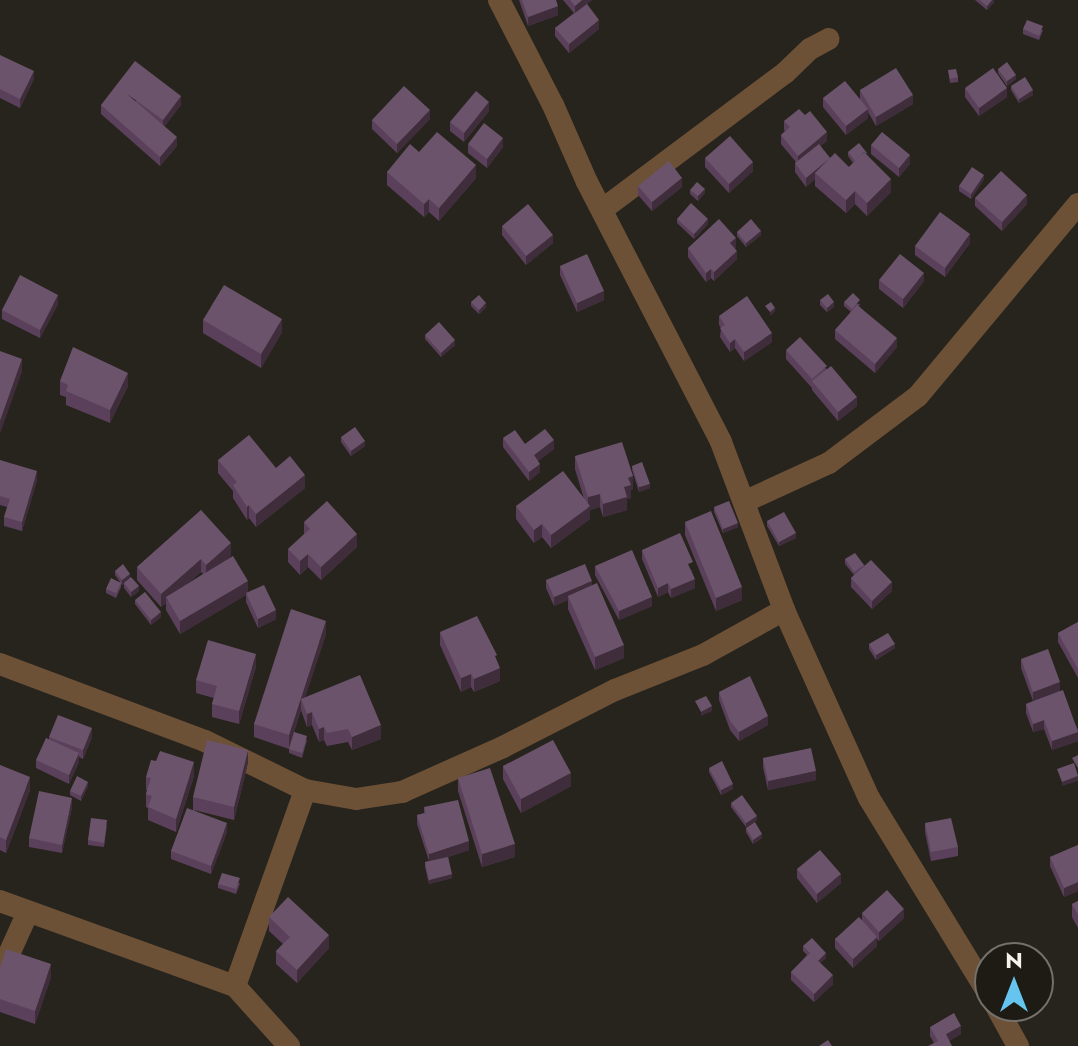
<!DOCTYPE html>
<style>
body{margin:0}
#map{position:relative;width:1078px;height:1046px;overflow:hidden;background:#27241d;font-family:Jost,sans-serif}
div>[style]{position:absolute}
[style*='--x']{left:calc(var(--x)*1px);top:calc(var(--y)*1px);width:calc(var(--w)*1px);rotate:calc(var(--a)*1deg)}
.minor>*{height:22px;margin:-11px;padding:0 11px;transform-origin:11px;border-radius:11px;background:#6d5137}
.wall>*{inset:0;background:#5b405b}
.shaded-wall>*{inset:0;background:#3f2d3c}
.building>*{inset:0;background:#6b546b}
span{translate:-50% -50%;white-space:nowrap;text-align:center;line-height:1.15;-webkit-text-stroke:8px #1e1b14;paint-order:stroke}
.north{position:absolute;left:974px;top:942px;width:80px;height:80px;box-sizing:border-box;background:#1e1b14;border:2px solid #74716b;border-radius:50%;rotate:0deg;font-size:22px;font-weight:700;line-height:32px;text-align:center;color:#f5f3ee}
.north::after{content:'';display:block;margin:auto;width:28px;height:36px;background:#65c5ee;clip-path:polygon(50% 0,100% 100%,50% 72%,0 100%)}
</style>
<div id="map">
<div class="minor">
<i style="--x:499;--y:0;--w:118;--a:62.8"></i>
<i style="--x:553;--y:105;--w:84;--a:66.2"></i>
<i style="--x:587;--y:182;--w:292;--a:62.7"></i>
<i style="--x:721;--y:442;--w:179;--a:69.4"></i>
<i style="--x:784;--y:610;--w:206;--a:65.7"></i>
<i style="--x:869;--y:798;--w:232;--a:58.6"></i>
<i style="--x:603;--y:209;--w:227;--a:-36.8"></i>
<i style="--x:785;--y:73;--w:35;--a:-44"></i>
<i style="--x:810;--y:49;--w:21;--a:-28"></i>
<i style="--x:746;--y:501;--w:91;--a:-24.6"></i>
<i style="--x:829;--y:463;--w:111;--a:-37"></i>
<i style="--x:918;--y:396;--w:250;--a:-50.2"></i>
<i style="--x:0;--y:664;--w:219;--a:20.6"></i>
<i style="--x:205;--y:741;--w:111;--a:26.1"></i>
<i style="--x:305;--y:790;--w:52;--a:10"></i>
<i style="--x:356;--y:799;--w:47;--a:-8.7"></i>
<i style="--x:402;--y:792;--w:111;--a:-24"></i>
<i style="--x:503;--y:747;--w:126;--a:-27"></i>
<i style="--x:615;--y:690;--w:95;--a:-21.7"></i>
<i style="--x:703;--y:655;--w:93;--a:-29.1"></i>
<i style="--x:0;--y:901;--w:250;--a:19.9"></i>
<i style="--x:235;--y:986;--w:81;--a:48"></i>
<i style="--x:0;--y:974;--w:68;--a:-65.7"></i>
<i style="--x:235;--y:986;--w:208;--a:-70.3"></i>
<i style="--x:996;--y:1006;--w:46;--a:61.2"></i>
</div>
<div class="wall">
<i style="clip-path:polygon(519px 0,556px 0,558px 15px,528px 26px)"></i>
<i style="clip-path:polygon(563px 0,592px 0,587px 4px,599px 29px,569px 53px,555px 36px,555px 28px,574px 13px)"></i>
<i style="clip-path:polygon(975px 0,994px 0,994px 2px,987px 10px)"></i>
<i style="clip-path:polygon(1023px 29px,1043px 30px,1039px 40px,1023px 34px)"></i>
<i style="clip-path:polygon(0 55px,34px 79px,20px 108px,0 98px)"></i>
<i style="clip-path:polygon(998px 69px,1016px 79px,1007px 86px,998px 73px)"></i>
<i style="clip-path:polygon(948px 70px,958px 77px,958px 82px,950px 83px)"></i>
<i style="clip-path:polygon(1011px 86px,1033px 95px,1019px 103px,1011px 90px)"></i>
<i style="clip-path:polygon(965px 88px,1007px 97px,979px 116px,965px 97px)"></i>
<i style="clip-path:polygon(860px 90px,913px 104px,876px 126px,868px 112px,868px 118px,846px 135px,823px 107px,823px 98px,860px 99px)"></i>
<i style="clip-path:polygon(181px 96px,181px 105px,164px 126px,177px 146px,160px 166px,101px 114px,101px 105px)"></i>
<i style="clip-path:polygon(489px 111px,464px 142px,450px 131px,450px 122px)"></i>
<i style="clip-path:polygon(430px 119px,397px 153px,372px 129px,372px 120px)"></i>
<i style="clip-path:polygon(784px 121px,827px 141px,820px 146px,830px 158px,849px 167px,853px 163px,848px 156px,848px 152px,867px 155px,891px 192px,867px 216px,855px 204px,846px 213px,815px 186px,815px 179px,806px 187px,795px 172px,795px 163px,796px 162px,781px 144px,781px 135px,785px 131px,784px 130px)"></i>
<i style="clip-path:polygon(468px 144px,503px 147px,487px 168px,468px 153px)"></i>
<i style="clip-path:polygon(871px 145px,910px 164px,899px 177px,871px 154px)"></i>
<i style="clip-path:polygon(419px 152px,476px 178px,439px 221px,429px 212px,424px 217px,387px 185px,387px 172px)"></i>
<i style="clip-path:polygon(705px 158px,753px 171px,729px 193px,705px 167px)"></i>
<i style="clip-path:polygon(984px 179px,971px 199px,959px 191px,959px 186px)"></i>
<i style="clip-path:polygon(638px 186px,682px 187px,652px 211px,638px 195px)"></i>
<i style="clip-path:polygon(690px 190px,705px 193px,698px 201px,690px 194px)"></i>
<i style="clip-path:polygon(975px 198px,1027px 204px,1002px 231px,975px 206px)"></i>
<i style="clip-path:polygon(677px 219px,708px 224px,694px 239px,677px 223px)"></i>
<i style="clip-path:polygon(502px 226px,553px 243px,526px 265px,502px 235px)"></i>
<i style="clip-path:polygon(737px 232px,761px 235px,746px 247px,737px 236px)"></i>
<i style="clip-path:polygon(970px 243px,945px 277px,915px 255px,915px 246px)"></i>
<i style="clip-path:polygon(736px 247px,735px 248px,737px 259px,714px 281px,711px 278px,706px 282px,688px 257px,688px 248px)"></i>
<i style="clip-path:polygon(560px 266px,604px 300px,577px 312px,560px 275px)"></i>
<i style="clip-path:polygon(879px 280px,924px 281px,903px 308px,879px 289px)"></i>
<i style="clip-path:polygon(820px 300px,834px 307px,827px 312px,820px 305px)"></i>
<i style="clip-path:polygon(471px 302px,486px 307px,479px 314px,471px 306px)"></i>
<i style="clip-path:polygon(844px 302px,860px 304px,859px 306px,897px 347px,875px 373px,835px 339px,835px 330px,851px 312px,844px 306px)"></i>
<i style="clip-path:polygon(58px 304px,40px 338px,2px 319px,2px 310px)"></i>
<i style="clip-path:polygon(719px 316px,772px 342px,744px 361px,735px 348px,730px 352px,720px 337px,721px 328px,719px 325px)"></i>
<i style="clip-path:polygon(203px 320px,282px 332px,261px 368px,203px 333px)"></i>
<i style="clip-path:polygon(425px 335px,455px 345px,441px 357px,425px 339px)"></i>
<i style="clip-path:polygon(786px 350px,827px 369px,857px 406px,838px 421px,812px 390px,812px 388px,786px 359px)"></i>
<i style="clip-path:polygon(60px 381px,128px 386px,110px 423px,66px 405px,66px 397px,60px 395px)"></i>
<i style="clip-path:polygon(341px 437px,365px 446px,351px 456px,341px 442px)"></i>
<i style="clip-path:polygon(503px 438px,525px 444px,554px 449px,538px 461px,540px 472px,529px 481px,503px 447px)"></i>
<i style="clip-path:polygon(575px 456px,633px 489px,631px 490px,631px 498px,627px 499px,627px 510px,603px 517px,600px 507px,590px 510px,590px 519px,551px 548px,542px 537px,534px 543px,516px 519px,516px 506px,584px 499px,575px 469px)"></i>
<i style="clip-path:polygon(0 460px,37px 480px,22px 531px,4px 526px,4px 517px,7px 507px,0 505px)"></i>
<i style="clip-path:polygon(218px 460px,276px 468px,305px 488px,256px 527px,249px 518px,247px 520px,233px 498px,233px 491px,218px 473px)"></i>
<i style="clip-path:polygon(632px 466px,650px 488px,639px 492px,632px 470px)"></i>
<i style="clip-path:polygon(714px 507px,738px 527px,723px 533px,714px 512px)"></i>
<i style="clip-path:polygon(evenodd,201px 510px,231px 556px,225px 561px,248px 592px,276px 619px,258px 628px,246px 602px,246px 595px,180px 634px,166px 610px,166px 603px,161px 607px,137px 580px,137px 567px,201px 510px,201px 572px,203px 574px,186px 585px,201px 572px)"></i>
<i style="clip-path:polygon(767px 521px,796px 538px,779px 546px,767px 526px)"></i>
<i style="clip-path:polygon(304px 522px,357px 547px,321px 580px,308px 567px,300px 575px,288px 562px,288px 549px,304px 534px)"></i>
<i style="clip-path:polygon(685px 522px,742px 600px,716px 611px,685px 535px)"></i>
<i style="clip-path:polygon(642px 550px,693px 571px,691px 571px,695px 588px,671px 598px,668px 592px,658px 597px,642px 559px)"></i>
<i style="clip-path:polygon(845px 559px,864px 565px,892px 591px,872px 609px,851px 587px,851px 578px,854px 575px,845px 564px)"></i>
<i style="clip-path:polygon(595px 566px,652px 606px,619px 620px,595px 575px)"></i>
<i style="clip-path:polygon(115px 571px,130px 578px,139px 591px,131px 597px,124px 588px,124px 584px,122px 585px,121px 584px,121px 587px,116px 598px,106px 593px,106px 589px,120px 582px,115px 575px)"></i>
<i style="clip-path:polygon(546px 580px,592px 585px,624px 658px,595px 670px,568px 609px,568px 600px,554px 606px,546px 588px)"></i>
<i style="clip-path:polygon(135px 600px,161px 617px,151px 625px,135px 604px)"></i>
<i style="clip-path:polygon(1078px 622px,1078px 678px,1058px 642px,1058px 633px)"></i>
<i style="clip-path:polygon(440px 632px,497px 663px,500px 681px,474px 692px,471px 687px,461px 692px,440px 645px)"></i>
<i style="clip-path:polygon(326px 634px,305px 697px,381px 739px,352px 750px,348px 742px,327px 746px,324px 740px,319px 742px,312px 725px,307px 727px,301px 710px,294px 732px,307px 740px,302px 758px,289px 753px,289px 749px,254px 737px,254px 724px)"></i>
<i style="clip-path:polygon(869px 644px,895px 648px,876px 660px,869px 649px)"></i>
<i style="clip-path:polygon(1021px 659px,1060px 691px,1078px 730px,1078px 741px,1052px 750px,1044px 729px,1033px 732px,1026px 713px,1026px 704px,1033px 701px,1021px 668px)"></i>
<i style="clip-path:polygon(256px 667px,239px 724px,212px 717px,212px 704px,214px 698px,196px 693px,196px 680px)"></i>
<i style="clip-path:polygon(719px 692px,768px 725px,739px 741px,730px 730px,719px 700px)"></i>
<i style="clip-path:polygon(49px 737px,92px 737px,83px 759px,79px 757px,79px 762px,69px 784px,36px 768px,36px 760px,49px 740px)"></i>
<i style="clip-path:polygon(763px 758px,816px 780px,768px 790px,763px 767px)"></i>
<i style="clip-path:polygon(248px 763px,234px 820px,194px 810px,227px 832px,211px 874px,171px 859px,171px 851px,193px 810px,193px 797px)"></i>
<i style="clip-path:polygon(0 765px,30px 790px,6px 853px,0 850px)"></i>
<i style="clip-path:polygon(503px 766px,571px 786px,521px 813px,503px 779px)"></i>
<i style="clip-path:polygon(709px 768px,733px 789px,721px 795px,709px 772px)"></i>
<i style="clip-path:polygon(194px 776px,176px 832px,148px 820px,148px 808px,146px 807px,146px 794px,147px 790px,146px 790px,146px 777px)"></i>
<i style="clip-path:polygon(458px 778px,515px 857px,482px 867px,458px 791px)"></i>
<i style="clip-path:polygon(88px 786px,81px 801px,70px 795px,70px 791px)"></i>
<i style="clip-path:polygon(731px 803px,757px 820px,746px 827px,731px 807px)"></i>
<i style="clip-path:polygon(72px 807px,62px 853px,29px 847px,29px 838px)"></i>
<i style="clip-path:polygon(424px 807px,469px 850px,448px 857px,452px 878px,429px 884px,425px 867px,425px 862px,429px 861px,417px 824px,417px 815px,424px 813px)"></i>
<i style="clip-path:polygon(925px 823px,958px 847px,958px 856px,931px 861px,925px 832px)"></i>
<i style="clip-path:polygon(107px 825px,104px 847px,88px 845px,88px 840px)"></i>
<i style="clip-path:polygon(746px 828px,762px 838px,753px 844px,746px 832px)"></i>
<i style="clip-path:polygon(1078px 845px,1078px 891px,1064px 897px,1050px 866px,1050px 857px)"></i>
<i style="clip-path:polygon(797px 869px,841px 883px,817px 903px,797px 878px)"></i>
<i style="clip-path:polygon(240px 883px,236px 894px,218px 888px,218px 884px)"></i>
<i style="clip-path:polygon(1078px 901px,1078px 928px,1072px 917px,1072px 904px)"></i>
<i style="clip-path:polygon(862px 913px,904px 918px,879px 941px,877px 939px,877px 946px,853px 968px,835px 948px,835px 939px,862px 920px)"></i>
<i style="clip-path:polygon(269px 917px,329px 948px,297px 983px,276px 964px,276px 951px,283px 944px,269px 931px)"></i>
<i style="clip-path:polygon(803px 946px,826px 958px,820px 963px,833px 984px,814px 1002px,791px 980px,791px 972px,807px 955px,803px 951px)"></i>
<i style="clip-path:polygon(0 968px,51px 977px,35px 1024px,0 1012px)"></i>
<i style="clip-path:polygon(930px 1027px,961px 1034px,949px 1041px,934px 1043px,930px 1036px)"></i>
</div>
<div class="shaded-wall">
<i style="clip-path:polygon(582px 0,592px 0,575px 15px,575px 6px)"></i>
<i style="clip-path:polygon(992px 0,994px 0,994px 2px,987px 10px,987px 6px)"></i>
<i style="clip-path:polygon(558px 6px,558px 15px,528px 26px,528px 17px)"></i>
<i style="clip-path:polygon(599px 20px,599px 29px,569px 53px,569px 44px)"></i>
<i style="clip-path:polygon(34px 71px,34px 79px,20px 108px,20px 99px)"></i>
<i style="clip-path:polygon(1016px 75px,1016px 79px,1007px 86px,1007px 81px)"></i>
<i style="clip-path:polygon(1007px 88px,1007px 97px,979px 116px,979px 108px)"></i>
<i style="clip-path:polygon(1033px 90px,1033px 95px,1019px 103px,1019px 99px)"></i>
<i style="clip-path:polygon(913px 95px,913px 104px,876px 126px,876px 117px)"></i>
<i style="clip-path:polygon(181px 96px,181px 105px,163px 129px,163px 120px)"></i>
<i style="clip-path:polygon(489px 102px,489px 111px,464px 142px,464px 133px)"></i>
<i style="clip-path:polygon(868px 109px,868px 118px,846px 135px,846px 126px)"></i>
<i style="clip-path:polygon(430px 110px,430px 119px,397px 153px,397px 144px)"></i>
<i style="clip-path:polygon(827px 132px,827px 141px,798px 164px,798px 156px)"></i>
<i style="clip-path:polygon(177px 137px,177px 146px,160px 166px,160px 157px)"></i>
<i style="clip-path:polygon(503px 138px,503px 147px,487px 168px,487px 159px)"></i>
<i style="clip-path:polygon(910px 155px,910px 164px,899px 177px,899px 168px)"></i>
<i style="clip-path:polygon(830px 158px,815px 173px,815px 179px,806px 187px,806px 178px)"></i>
<i style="clip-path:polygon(753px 162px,753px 171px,729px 193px,729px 184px)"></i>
<i style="clip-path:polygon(476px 165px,476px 178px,439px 221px,439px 208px)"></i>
<i style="clip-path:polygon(984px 175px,984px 179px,971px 199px,971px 194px)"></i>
<i style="clip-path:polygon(682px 178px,682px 187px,652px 211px,652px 202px)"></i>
<i style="clip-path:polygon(891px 179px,891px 192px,867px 216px,867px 203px)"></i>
<i style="clip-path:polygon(705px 189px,705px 193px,698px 201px,698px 196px)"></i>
<i style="clip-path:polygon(855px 191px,855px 204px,846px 213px,846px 200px)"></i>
<i style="clip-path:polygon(1027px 195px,1027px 204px,1002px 231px,1002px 222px)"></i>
<i style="clip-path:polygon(429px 199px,429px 212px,424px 217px,424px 204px)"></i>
<i style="clip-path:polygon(708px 219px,708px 224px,694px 239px,694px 234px)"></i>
<i style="clip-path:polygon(761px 231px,761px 235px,746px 247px,746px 243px)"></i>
<i style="clip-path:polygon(970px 234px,970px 243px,945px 277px,945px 268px)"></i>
<i style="clip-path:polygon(553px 235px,553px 243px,526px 265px,526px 256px)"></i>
<i style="clip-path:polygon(736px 238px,736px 247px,730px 252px,730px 243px)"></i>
<i style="clip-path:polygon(737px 251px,737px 259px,714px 281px,714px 272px)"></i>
<i style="clip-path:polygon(711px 269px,711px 278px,706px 282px,706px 273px)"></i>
<i style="clip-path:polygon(924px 273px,924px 281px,903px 308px,903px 299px)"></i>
<i style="clip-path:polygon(604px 291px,604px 300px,577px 312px,577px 303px)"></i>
<i style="clip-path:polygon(58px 295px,58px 304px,40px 338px,40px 330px)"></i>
<i style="clip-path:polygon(834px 302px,834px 307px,827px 312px,827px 308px)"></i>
<i style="clip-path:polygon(486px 303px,486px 307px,479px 314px,479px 310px)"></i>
<i style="clip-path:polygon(775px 308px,775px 312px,770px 316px,770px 312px)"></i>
<i style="clip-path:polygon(282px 319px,282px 332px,261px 368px,261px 354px)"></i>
<i style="clip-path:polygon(772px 333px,772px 342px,744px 361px,744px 352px)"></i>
<i style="clip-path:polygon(897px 338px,897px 347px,875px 373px,875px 364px)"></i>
<i style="clip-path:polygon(735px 339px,735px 348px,730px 352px,730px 343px)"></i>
<i style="clip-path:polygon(455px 340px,455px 345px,441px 357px,441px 353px)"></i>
<i style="clip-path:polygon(22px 359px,22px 372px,0 434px,0 421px)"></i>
<i style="clip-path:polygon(128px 373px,128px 386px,110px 423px,110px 410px)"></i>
<i style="clip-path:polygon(857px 397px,857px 406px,838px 421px,838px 412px)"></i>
<i style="clip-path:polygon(554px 440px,554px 449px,534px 464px,534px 455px)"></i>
<i style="clip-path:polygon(365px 441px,365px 446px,351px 456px,351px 451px)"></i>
<i style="clip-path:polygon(540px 464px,540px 472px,529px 481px,529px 472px)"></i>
<i style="clip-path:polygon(37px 471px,37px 480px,22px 531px,22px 522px)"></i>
<i style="clip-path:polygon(305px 475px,305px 488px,256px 527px,256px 514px)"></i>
<i style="clip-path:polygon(633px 476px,633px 489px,631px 490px,631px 498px,627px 499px,627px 510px,603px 517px,603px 504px,624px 487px,628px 478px)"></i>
<i style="clip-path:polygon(650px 484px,650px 488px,639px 492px,639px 487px)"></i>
<i style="clip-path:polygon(600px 494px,600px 507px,590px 510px,590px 519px,551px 548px,551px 535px,588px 508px,588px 497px)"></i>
<i style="clip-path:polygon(249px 505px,249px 518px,247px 520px,247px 507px)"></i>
<i style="clip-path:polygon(738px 523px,738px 527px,723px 533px,723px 529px)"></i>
<i style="clip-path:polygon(542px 524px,542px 537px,534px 543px,534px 530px)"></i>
<i style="clip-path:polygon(796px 533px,796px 538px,779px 546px,779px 542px)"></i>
<i style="clip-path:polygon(357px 534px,357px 547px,321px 580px,321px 567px)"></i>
<i style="clip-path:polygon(231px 543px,231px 556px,206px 578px,206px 565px)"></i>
<i style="clip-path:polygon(308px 554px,308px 567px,300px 575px,300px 561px)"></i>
<i style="clip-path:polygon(201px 559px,201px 572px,168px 601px,166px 597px,166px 603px,161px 607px,161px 594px)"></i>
<i style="clip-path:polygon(130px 574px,130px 578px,122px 585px,122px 580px)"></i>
<i style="clip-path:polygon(695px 579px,695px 588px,671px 598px,671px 589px)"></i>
<i style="clip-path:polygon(248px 581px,248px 594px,180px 634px,180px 621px)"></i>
<i style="clip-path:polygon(592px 581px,592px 590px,568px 596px,568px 600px,554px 606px,554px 597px)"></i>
<i style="clip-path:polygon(892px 582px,892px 591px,872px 609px,872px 601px)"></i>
<i style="clip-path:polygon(668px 583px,668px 592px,658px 597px,658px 588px)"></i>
<i style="clip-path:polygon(139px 586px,139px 591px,131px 597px,131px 592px)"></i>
<i style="clip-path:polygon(742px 587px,742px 600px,716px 611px,716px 598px)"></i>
<i style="clip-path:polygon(652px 597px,652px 606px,619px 620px,619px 611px)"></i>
<i style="clip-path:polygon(276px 610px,276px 619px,258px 628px,258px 619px)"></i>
<i style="clip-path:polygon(161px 612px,161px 617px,151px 625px,151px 620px)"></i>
<i style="clip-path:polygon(326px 621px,326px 634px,303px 704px,301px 699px,301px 710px,289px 749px,289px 735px)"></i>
<i style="clip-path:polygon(895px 644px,895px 648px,876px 660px,876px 655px)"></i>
<i style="clip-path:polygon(624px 645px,624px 658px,595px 670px,595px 657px)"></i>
<i style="clip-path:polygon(256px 654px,256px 667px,239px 724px,239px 711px)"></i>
<i style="clip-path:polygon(500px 668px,500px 681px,474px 692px,474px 679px)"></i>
<i style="clip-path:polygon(471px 674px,471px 687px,461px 692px,461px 678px)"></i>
<i style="clip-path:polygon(1060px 682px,1060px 691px,1033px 701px,1033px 692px)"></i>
<i style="clip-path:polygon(712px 706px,712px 711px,701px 716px,701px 712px)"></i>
<i style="clip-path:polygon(312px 712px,312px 725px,307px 727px,307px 714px)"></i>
<i style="clip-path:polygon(768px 716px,768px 725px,739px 741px,739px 732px)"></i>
<i style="clip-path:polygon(1044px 720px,1044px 729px,1033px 732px,1033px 724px)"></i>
<i style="clip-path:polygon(381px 725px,381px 739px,352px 750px,352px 737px)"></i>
<i style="clip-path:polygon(324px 727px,324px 740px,319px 742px,319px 729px)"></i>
<i style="clip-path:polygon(92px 728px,92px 737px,83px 759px,83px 750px)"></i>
<i style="clip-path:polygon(1078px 732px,1078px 741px,1052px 750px,1052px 741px)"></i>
<i style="clip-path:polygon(248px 750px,248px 763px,234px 820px,234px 807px)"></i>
<i style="clip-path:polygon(79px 753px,79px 762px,69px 784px,69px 775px)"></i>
<i style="clip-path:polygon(194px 762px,194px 776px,176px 832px,176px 819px)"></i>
<i style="clip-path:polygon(816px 771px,816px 780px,768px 790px,768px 781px)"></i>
<i style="clip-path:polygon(571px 773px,571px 786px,521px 813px,521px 799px)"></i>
<i style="clip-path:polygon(1078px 776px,1078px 781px,1062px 786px,1062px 782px)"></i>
<i style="clip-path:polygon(30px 777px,30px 790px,6px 853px,6px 840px)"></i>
<i style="clip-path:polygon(88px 782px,88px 786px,81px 801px,81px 796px)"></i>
<i style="clip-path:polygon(733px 784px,733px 789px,721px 795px,721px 790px)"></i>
<i style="clip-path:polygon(72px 798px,72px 807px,62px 853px,62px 845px)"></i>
<i style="clip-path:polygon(757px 816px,757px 820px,746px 827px,746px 823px)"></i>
<i style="clip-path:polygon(227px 823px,227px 832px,211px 874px,211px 866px)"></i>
<i style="clip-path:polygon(762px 834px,762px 838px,753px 844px,753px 840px)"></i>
<i style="clip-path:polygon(469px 841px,469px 850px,429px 863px,429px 854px)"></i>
<i style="clip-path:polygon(515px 844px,515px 857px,482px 867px,482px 854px)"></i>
<i style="clip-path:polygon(452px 874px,452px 878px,429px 884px,429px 880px)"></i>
<i style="clip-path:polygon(841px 874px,841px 883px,817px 903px,817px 894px)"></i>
<i style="clip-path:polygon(1078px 882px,1078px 891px,1064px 897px,1064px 888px)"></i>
<i style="clip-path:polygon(904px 909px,904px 918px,879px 941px,879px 932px)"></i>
<i style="clip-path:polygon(329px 935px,329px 948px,297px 983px,297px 970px)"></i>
<i style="clip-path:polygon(877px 937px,877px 946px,853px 968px,853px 959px)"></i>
<i style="clip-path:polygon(826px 953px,826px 958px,817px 966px,817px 961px)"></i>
<i style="clip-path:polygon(51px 964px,51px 977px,35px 1024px,35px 1011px)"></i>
<i style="clip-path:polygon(833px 975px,833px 984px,814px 1002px,814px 994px)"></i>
<i style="clip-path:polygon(961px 1026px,961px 1034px,946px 1043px,946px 1034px)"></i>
</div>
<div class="building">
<i style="clip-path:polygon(522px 0,556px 0,558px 6px,528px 17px)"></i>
<i style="clip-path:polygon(570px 0,582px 0,575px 6px)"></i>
<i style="clip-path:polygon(980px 0,992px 0,987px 6px)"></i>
<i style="clip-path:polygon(587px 4px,599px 20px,569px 44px,555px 28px)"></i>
<i style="clip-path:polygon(1027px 20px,1043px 26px,1039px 36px,1023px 29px)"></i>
<i style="clip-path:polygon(0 55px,34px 71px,20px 99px,0 89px)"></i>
<i style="clip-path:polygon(135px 61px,181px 96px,163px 120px,127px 94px,177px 137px,160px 157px,101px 105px)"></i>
<i style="clip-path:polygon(1007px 62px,1016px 75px,1007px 81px,998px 69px)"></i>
<i style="clip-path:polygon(896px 68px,913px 95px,876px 117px,860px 90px)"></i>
<i style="clip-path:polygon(993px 68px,1007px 88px,979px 108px,965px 88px)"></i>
<i style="clip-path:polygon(956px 69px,958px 77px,950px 79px,948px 70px)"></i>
<i style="clip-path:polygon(1025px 77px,1033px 90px,1019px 99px,1011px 86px)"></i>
<i style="clip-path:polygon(845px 81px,868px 109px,846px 126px,823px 98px)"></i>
<i style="clip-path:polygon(404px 86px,430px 110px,397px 144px,372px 120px)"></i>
<i style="clip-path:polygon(476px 91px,489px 102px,464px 133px,450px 122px)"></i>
<i style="clip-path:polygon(799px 109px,805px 115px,810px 111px,827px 132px,798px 156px,781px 135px,790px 127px,784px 121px)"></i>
<i style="clip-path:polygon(484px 123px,503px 138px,487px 159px,468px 144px)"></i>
<i style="clip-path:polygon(437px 132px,476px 165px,439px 208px,429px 199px,424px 204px,387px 172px,410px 144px,419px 152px)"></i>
<i style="clip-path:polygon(882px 132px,910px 155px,899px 168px,871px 145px)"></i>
<i style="clip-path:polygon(730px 136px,753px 162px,729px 184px,705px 158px)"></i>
<i style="clip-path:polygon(859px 143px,867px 153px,866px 154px,864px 152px,855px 161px,848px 152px)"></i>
<i style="clip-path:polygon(819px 144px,830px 158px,806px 178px,795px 163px)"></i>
<i style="clip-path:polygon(864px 152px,891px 179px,867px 203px,855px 191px,846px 200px,815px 173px,835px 153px,849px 167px)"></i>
<i style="clip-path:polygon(669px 161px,682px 178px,652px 202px,638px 186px)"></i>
<i style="clip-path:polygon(972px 167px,984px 175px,971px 194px,959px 186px)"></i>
<i style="clip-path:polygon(1001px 171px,1027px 195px,1002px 222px,975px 198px)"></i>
<i style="clip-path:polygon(697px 182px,705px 189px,698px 196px,690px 190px)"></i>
<i style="clip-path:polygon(691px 203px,708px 219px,694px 234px,677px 219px)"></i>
<i style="clip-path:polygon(528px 204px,553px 235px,526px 256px,502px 226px)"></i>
<i style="clip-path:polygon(940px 212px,970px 234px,945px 268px,915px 246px)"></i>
<i style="clip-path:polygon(719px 219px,736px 238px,730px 243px,737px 251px,714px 272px,711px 269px,706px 273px,688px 248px)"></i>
<i style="clip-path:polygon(751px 219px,761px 231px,746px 243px,737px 232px)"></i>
<i style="clip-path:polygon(587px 254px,604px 291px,577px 303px,560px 266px)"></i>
<i style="clip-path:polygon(900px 254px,924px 273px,903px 299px,879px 280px)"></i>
<i style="clip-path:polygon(20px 275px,58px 295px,40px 330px,2px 310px)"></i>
<i style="clip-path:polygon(224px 285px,282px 319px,261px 354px,203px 320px)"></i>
<i style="clip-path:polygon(853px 293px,860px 300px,852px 309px,844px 302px)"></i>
<i style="clip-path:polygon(828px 294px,834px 302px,827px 308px,820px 300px)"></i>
<i style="clip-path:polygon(479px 295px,486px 303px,479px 310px,471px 302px)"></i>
<i style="clip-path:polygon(747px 296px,772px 333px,744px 352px,735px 339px,730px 343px,720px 328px,725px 325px,719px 316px)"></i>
<i style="clip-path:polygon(771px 302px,775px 308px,770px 312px,765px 306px)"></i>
<i style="clip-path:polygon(857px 305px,897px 338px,875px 364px,835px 330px)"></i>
<i style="clip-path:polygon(439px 322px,455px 340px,441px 353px,425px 335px)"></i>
<i style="clip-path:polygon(800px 337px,827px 366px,812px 379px,786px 350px)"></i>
<i style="clip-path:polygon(73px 347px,128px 373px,110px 410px,66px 391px,68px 385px,60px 381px)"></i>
<i style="clip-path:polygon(0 351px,22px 359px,0 421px)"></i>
<i style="clip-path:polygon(831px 366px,857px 397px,838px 412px,812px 381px)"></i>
<i style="clip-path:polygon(355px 427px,365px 441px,351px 451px,341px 437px)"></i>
<i style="clip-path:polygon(545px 429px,554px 440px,534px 455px,540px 464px,529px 472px,503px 438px,515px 430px,525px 444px)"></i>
<i style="clip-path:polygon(249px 435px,276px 468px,290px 456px,305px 475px,256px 514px,249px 505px,247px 507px,233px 485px,237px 482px,218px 460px)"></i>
<i style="clip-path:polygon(622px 442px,633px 476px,628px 478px,631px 485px,624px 487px,627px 497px,603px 504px,600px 494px,588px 497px,575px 456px)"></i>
<i style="clip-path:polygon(0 460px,37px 471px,22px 522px,4px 517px,10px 499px,0 496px)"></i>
<i style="clip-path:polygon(642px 462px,650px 484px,639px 487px,632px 466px)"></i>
<i style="clip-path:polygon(563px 471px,590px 506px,551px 535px,542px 524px,534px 530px,516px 506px)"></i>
<i style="clip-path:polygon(327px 501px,357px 534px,321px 567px,308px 554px,300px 561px,288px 549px,310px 529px,304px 522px)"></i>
<i style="clip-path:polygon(729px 501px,738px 523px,723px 529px,714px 507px)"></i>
<i style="clip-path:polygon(201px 510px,231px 543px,206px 565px,201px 559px,161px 594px,137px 567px)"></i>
<i style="clip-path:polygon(711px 511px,742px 587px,716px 598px,685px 522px)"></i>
<i style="clip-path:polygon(784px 512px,796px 533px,779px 542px,767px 521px)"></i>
<i style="clip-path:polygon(680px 533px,693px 562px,688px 564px,695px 579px,671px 589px,668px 583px,658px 588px,642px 550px)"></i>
<i style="clip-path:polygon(632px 550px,652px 597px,619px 611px,595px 566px)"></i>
<i style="clip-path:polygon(855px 553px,864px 565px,854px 572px,845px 559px)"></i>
<i style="clip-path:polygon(233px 556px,248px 581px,180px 621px,166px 597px)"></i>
<i style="clip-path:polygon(871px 560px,892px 582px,872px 601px,851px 578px)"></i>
<i style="clip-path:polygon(123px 564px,130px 574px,122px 580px,115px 571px)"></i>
<i style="clip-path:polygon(585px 564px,592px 581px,554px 597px,546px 580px)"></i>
<i style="clip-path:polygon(131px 577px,139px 586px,131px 592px,124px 583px)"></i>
<i style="clip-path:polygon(111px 578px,121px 583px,116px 593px,106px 589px)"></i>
<i style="clip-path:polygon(597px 583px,624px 645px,595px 657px,568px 596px)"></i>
<i style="clip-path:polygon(264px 585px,276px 610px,258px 619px,246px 593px)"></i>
<i style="clip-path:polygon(145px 592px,161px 612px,151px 620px,135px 600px)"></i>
<i style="clip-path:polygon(291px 609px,326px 621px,289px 735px,254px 724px)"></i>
<i style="clip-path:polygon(477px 616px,497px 655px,495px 656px,500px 668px,474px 679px,471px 674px,461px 678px,440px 632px)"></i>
<i style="clip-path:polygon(1078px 622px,1078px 669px,1058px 633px)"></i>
<i style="clip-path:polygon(888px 633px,895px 644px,876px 655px,869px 644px)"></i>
<i style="clip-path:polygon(208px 640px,256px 654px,239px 711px,212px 704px,217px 686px,196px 680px)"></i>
<i style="clip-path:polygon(1048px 649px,1060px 682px,1033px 692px,1021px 659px)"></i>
<i style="clip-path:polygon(360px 675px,381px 725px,352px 737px,348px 729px,327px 733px,324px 727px,319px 729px,312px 712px,307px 714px,301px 699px)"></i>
<i style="clip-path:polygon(750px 676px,768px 716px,739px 732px,730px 721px,719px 692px)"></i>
<i style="clip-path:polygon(1063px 690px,1078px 732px,1052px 741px,1044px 720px,1033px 724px,1026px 704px)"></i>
<i style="clip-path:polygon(706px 696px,712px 706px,701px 712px,695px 701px)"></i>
<i style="clip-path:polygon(58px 715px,92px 728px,83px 750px,49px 737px)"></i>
<i style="clip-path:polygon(294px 732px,307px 736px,302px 753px,289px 749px)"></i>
<i style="clip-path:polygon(46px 738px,79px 753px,69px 775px,36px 760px)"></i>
<i style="clip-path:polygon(207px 740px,248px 750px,234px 807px,193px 797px)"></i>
<i style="clip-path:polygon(553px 740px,571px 773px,521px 799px,503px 766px)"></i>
<i style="clip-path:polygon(811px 748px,816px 771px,768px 781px,763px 758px)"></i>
<i style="clip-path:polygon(160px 751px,194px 762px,176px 819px,148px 807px,152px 796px,146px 794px,151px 778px,146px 777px,151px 760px,156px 761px)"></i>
<i style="clip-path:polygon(1078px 755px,1078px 768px,1072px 758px)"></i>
<i style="clip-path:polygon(722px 761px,733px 784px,721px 790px,709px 768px)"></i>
<i style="clip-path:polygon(1074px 763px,1078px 776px,1062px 782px,1057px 769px)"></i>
<i style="clip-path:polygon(0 765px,30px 777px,6px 840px,0 837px)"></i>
<i style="clip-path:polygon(490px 768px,515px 844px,482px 854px,458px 778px)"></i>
<i style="clip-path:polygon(77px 776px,88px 782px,81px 796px,70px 791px)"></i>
<i style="clip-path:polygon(39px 791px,72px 798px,62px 845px,29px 838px)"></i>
<i style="clip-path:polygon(742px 795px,757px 816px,746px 823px,731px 803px)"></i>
<i style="clip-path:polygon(458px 800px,469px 841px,429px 854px,417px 815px,426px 813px,424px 807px)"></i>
<i style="clip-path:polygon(187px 808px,227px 823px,211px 866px,171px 851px)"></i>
<i style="clip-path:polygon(91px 818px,107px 820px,104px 843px,88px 840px)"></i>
<i style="clip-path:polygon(951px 818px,958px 847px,931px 852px,925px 823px)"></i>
<i style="clip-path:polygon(755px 822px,762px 834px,753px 840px,746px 828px)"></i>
<i style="clip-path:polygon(1078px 845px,1078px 882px,1064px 888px,1050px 857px)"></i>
<i style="clip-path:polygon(820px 850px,841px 874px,817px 894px,797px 869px)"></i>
<i style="clip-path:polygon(448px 857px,452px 874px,429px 880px,425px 862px)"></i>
<i style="clip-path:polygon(222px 873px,240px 878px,236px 889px,218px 884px)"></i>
<i style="clip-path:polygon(887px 890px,904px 909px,879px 932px,862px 913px)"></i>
<i style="clip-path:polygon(288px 897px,329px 935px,297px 970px,276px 951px,290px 937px,269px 917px)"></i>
<i style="clip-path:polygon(1078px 901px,1078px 915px,1072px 904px)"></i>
<i style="clip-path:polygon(859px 917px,877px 937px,853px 959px,835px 939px)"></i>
<i style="clip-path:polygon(812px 938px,826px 953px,818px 961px,803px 946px)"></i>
<i style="clip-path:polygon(6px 949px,51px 964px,35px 1011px,0 999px,0 968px)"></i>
<i style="clip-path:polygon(810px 953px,833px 975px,814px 994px,791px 972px)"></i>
<i style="clip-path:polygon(954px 1013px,961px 1026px,946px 1034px,952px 1046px,928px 1046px,938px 1041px,930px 1027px)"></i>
<i style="clip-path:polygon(828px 1040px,832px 1046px,819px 1046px)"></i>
</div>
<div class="north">N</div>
</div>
